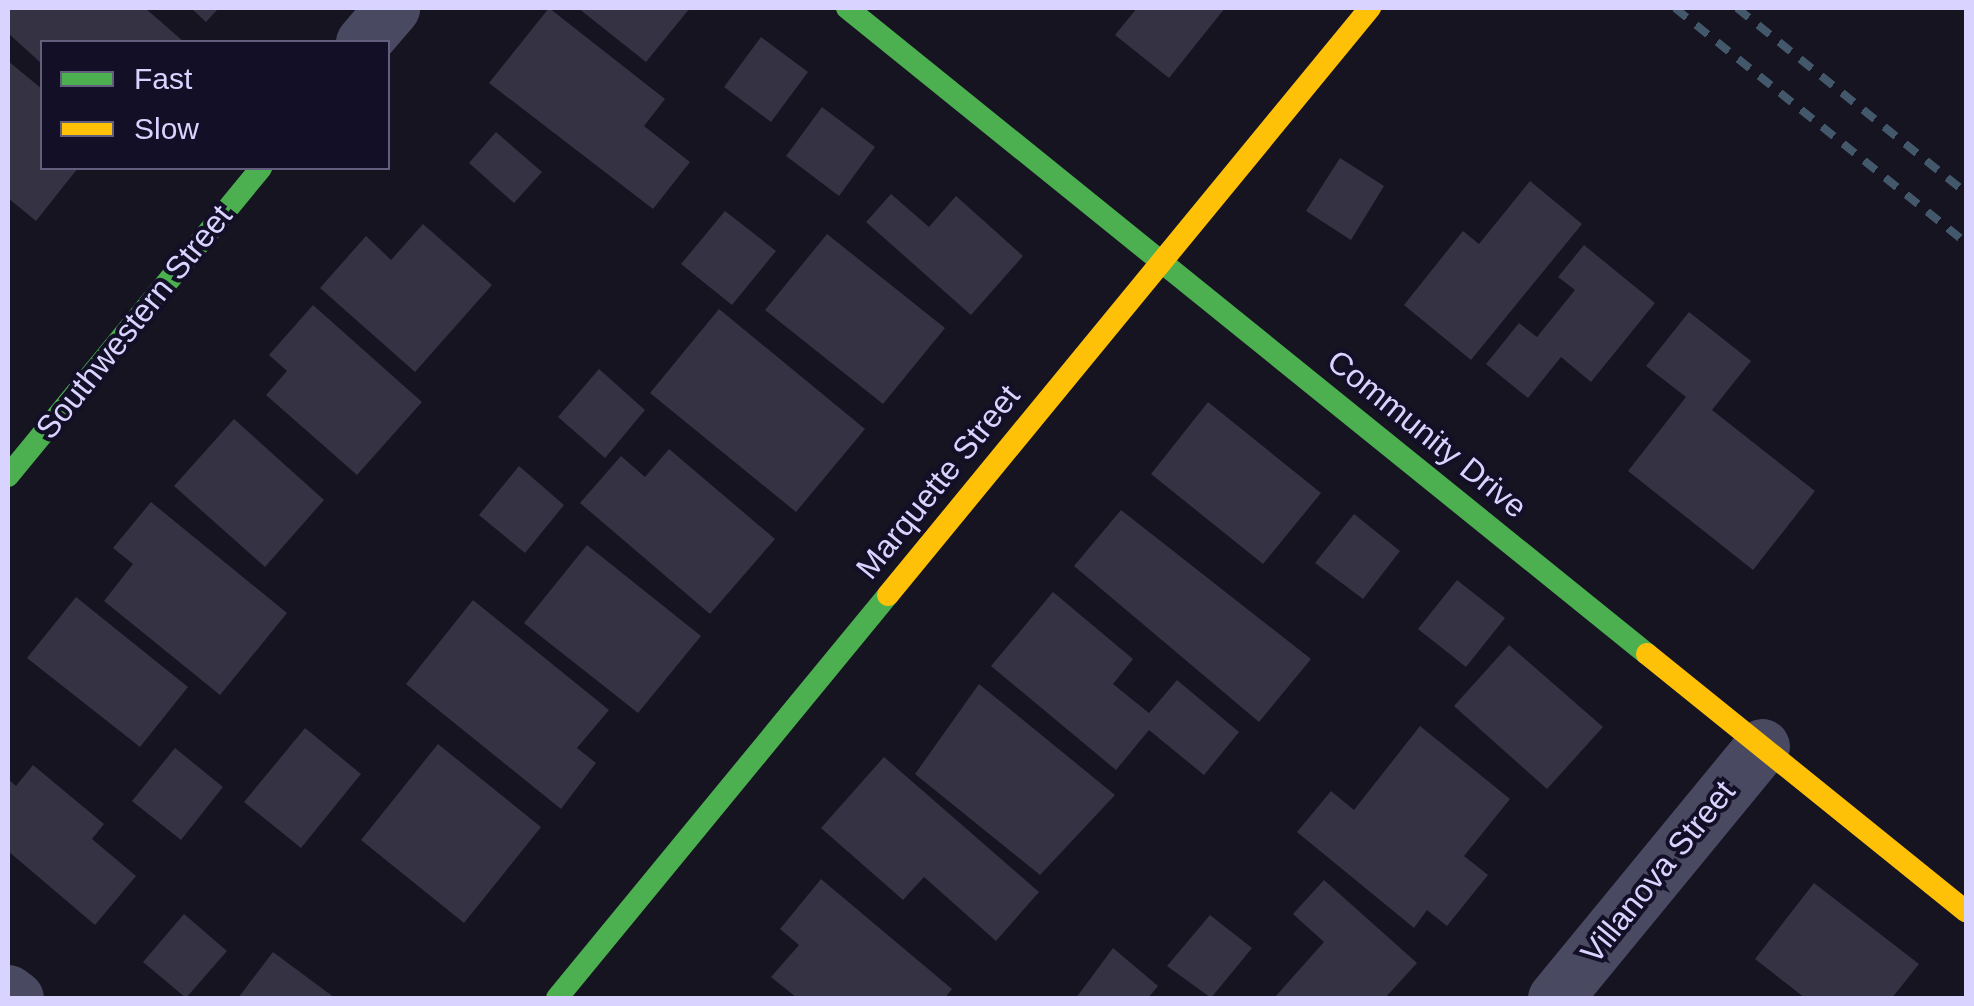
<!DOCTYPE html>
<style>
body{margin:0}
#map{position:relative;width:1974px;height:1006px;overflow:hidden;background:#161421;font-family:Helvetica,sans-serif}
div>[style]{position:absolute}
[style*='--x']{left:calc(var(--x)*1px);top:calc(var(--y)*1px);width:calc(var(--w)*1px);rotate:calc(var(--a)*1deg)}
.building>*{inset:0;background:#343243}
.street>*{height:55px;margin:-27.5px;padding:0 27.5px;transform-origin:27.5px;border-radius:27.5px;background:#4a4962}
.fast>*{height:22px;margin:-11px;padding:0 11px;transform-origin:11px;border-radius:11px;background:#4caf50}
.slow>*{height:22px;margin:-11px;padding:0 11px;transform-origin:11px;border-radius:11px;background:#ffc107}
.rail>*{height:8px;margin-top:-4px;transform-origin:0;background:repeating-linear-gradient(90deg,#43596b 0 15px,transparent 0 27px)}
span{translate:-50% -50%;white-space:nowrap;text-align:center;line-height:1.15;-webkit-text-stroke:8px #130f26;paint-order:stroke}
.street-label{font-size:32px;color:#d9d4ff}
.frame{position:absolute;inset:0;border:10px solid #d9d4ff;pointer-events:none}
.legend{position:absolute;left:40px;top:40px;width:350px;height:130px;box-sizing:border-box;background:#130f26;border:2px solid #625e7d;margin:0;padding:12px 18px;list-style:none;font-size:30px;color:#d9d4ff}
.legend li{display:flex;align-items:center;gap:20px;height:50px}
.legend b{width:50px;border:2px solid #625e7d}
</style>
<div id="map">
<div class="building">
<i style="clip-path:polygon(8px 8px,145px 8px,184px 42px,42px 42px,42px 64px,8px 33px)"></i>
<i style="clip-path:polygon(191px 8px,219px 8px,206px 22px)"></i>
<i style="clip-path:polygon(549px 8px,665px 99px,644px 126px,690px 162px,653px 209px,489px 83px)"></i>
<i style="clip-path:polygon(578px 8px,690px 8px,646px 62px)"></i>
<i style="clip-path:polygon(1137px 8px,1225px 8px,1169px 78px,1115px 35px)"></i>
<i style="clip-path:polygon(761px 37px,808px 72px,771px 122px,724px 87px)"></i>
<i style="clip-path:polygon(8px 61px,42px 89px,42px 168px,78px 168px,36px 221px,8px 198px)"></i>
<i style="clip-path:polygon(822px 107px,875px 147px,839px 196px,786px 156px)"></i>
<i style="clip-path:polygon(496px 132px,542px 172px,514px 203px,469px 163px)"></i>
<i style="clip-path:polygon(1340px 158px,1384px 186px,1351px 240px,1306px 211px)"></i>
<i style="clip-path:polygon(1530px 181px,1582px 224px,1471px 360px,1404px 305px,1463px 231px,1479px 244px)"></i>
<i style="clip-path:polygon(891px 194px,929px 227px,956px 196px,1023px 256px,971px 315px,866px 222px)"></i>
<i style="clip-path:polygon(725px 211px,776px 251px,732px 305px,681px 264px)"></i>
<i style="clip-path:polygon(423px 224px,492px 285px,415px 372px,320px 288px,366px 236px,391px 260px)"></i>
<i style="clip-path:polygon(827px 234px,945px 328px,883px 404px,765px 310px)"></i>
<i style="clip-path:polygon(1584px 245px,1655px 303px,1591px 382px,1561px 357px,1528px 398px,1486px 364px,1519px 323px,1537px 337px,1575px 290px,1558px 277px)"></i>
<i style="clip-path:polygon(313px 305px,422px 402px,357px 475px,266px 395px,287px 371px,269px 355px)"></i>
<i style="clip-path:polygon(719px 309px,865px 429px,796px 512px,650px 393px)"></i>
<i style="clip-path:polygon(1689px 312px,1751px 361px,1712px 410px,1815px 491px,1753px 570px,1628px 471px,1686px 397px,1646px 366px)"></i>
<i style="clip-path:polygon(599px 369px,645px 410px,605px 458px,558px 417px)"></i>
<i style="clip-path:polygon(1208px 402px,1321px 493px,1263px 564px,1151px 474px)"></i>
<i style="clip-path:polygon(234px 419px,324px 500px,265px 567px,174px 486px)"></i>
<i style="clip-path:polygon(669px 449px,775px 539px,710px 614px,580px 503px,621px 456px,645px 477px)"></i>
<i style="clip-path:polygon(519px 466px,564px 505px,525px 553px,479px 515px)"></i>
<i style="clip-path:polygon(151px 502px,287px 613px,220px 695px,104px 601px,133px 564px,113px 548px)"></i>
<i style="clip-path:polygon(1121px 510px,1311px 659px,1259px 722px,1074px 566px)"></i>
<i style="clip-path:polygon(1354px 514px,1400px 551px,1363px 599px,1315px 563px)"></i>
<i style="clip-path:polygon(587px 545px,701px 636px,638px 713px,524px 623px)"></i>
<i style="clip-path:polygon(1457px 580px,1505px 618px,1466px 667px,1418px 629px)"></i>
<i style="clip-path:polygon(1053px 592px,1133px 659px,1113px 684px,1149px 713px,1177px 680px,1239px 732px,1204px 775px,1149px 730px,1116px 770px,991px 666px)"></i>
<i style="clip-path:polygon(76px 597px,188px 687px,140px 747px,27px 658px)"></i>
<i style="clip-path:polygon(473px 600px,609px 710px,577px 748px,596px 763px,561px 809px,406px 684px)"></i>
<i style="clip-path:polygon(1509px 645px,1603px 727px,1547px 789px,1454px 706px)"></i>
<i style="clip-path:polygon(979px 684px,1115px 795px,1040px 875px,915px 774px)"></i>
<i style="clip-path:polygon(1420px 726px,1510px 799px,1464px 856px,1488px 875px,1447px 926px,1427px 910px,1414px 928px,1297px 832px,1331px 791px,1354px 810px)"></i>
<i style="clip-path:polygon(305px 728px,361px 774px,301px 848px,244px 802px)"></i>
<i style="clip-path:polygon(438px 744px,541px 827px,464px 923px,361px 840px)"></i>
<i style="clip-path:polygon(175px 748px,223px 787px,181px 840px,132px 801px)"></i>
<i style="clip-path:polygon(884px 757px,1039px 892px,996px 941px,924px 877px,903px 900px,821px 828px)"></i>
<i style="clip-path:polygon(33px 765px,104px 824px,92px 839px,136px 876px,95px 925px,8px 851px,8px 779px,16px 786px)"></i>
<i style="clip-path:polygon(821px 879px,952px 989px,945px 998px,797px 998px,771px 977px,799px 945px,780px 929px)"></i>
<i style="clip-path:polygon(1324px 880px,1417px 963px,1385px 998px,1274px 998px,1324px 942px,1293px 914px)"></i>
<i style="clip-path:polygon(1814px 883px,1919px 964px,1892px 998px,1805px 998px,1755px 959px)"></i>
<i style="clip-path:polygon(184px 914px,227px 951px,186px 998px,143px 962px)"></i>
<i style="clip-path:polygon(1210px 915px,1252px 948px,1211px 998px,1167px 966px)"></i>
<i style="clip-path:polygon(1113px 948px,1158px 986px,1148px 998px,1076px 998px)"></i>
<i style="clip-path:polygon(273px 952px,335px 998px,238px 998px)"></i>
</div>
<div class="street">
<i style="--x:363;--y:42;--w:45;--a:-49.5"></i>
<i style="--x:8;--y:992;--w:10;--a:37"></i>
<i style="--x:1555;--y:998;--w:326;--a:-50.6"></i>
</div>
<div class="fast">
<i style="--x:847;--y:8;--w:1028;--a:38.92"></i>
<i style="--x:8;--y:476;--w:399;--a:-50.6"></i>
<i style="--x:557;--y:998;--w:522;--a:-50.6"></i>
</div>
<div class="slow">
<i style="--x:888;--y:595;--w:760;--a:-50.61"></i>
<i style="--x:1647;--y:654;--w:410;--a:38.9"></i>
</div>
<div class="rail">
<i style="--x:1675;--y:8;--w:374;--a:38.9"></i>
<i style="--x:1737;--y:8;--w:294;--a:38.9"></i>
</div>
<div class="street-label">
<span style="left:134px;top:322px;rotate:-51deg">Southwestern Street</span>
<span style="left:1427px;top:434px;rotate:39deg">Community Drive</span>
<span style="left:938px;top:482px;rotate:-51deg">Marquette Street</span>
<span style="left:1658px;top:872px;rotate:-51deg">Villanova Street</span>
</div>
<div class="frame"></div>
<ul class="legend">
<li><b style="height:12px;background:#4caf50"></b>Fast</li>
<li><b style="height:12px;background:#ffc107"></b>Slow</li>
</ul>
</div>
